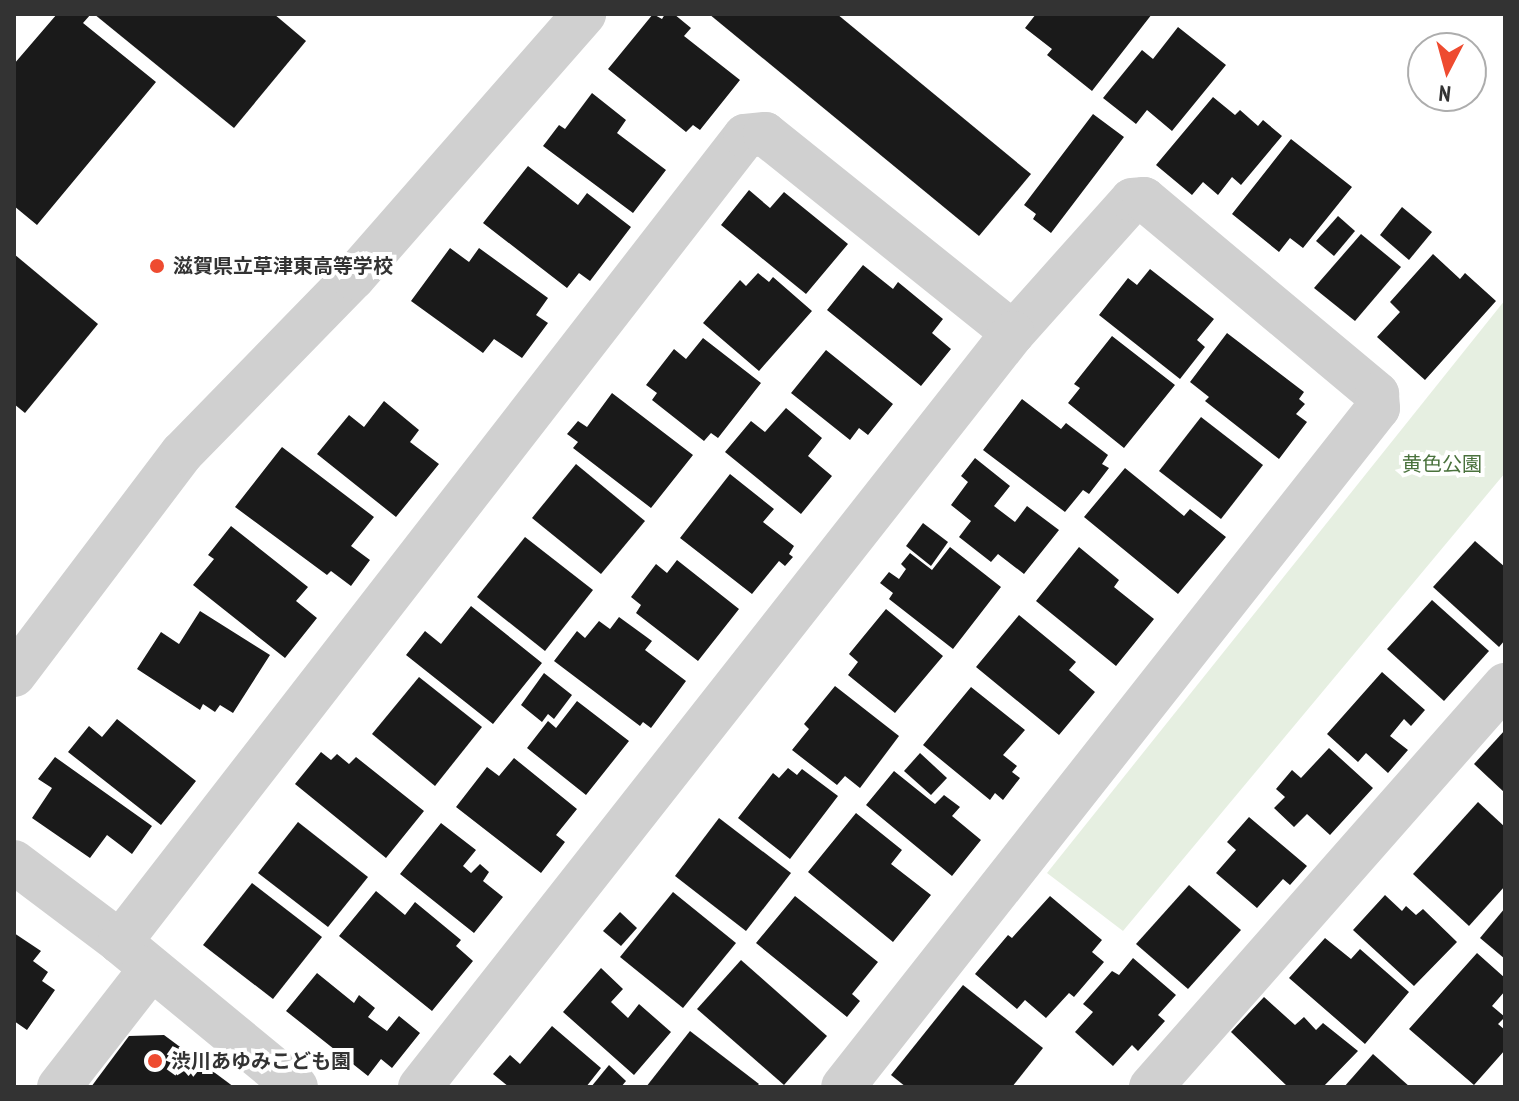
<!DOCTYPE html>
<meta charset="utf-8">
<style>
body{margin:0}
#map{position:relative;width:1519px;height:1101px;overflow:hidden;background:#fff;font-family:"PT Sans Narrow","Noto Sans JP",sans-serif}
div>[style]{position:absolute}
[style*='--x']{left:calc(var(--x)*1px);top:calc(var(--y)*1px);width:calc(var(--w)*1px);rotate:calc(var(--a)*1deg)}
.green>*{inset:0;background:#e6efe1}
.building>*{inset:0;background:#1a1a1a}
.minor>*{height:44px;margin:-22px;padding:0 22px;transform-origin:22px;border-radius:22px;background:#d0d0d0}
.dots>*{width:22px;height:22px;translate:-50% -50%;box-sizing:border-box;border:4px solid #fff;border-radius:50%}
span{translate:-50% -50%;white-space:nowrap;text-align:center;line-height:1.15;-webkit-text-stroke:8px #fff;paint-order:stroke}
.poi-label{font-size:20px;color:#333;font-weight:700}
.left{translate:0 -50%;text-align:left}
.park-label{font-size:20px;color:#4a723d}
.frame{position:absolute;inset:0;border:16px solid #333;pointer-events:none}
.north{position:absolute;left:1407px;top:32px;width:80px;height:80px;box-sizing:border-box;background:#fff;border:2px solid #adadad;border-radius:50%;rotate:186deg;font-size:22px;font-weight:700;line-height:32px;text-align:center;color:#333}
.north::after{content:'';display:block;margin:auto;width:28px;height:36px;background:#ee4b30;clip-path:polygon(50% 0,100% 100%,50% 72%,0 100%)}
</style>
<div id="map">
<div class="green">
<i style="clip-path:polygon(1505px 300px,1505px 473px,1123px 931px,1047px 873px)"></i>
</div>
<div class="building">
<i style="clip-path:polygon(57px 14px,91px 14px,83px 23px,156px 82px,37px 225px,14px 206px,14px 64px)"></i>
<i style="clip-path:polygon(94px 14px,274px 14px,306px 41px,234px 128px)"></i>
<i style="clip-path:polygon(653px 14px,662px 19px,665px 14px,674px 14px,691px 28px,684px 36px,740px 80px,700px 130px,693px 125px,686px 132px,608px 69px)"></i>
<i style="clip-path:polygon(709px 14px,837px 14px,1031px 174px,979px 236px)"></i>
<i style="clip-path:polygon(1036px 14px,1152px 14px,1092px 91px,1047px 55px,1052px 49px,1025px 28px)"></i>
<i style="clip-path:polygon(1178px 27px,1226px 65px,1172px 131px,1147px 110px,1136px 124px,1103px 98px,1142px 50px,1153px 59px)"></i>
<i style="clip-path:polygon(592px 93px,626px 120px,617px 133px,666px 170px,633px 213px,543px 146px,559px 125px,565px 129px)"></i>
<i style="clip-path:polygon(1213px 97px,1235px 115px,1240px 110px,1258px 126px,1263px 120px,1282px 136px,1241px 185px,1232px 177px,1218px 195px,1203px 182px,1192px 195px,1156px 165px)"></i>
<i style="clip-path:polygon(1093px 114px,1124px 137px,1051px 233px,1033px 219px,1036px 214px,1024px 205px)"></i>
<i style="clip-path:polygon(1291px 139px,1352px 187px,1303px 248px,1290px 238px,1279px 252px,1232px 214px)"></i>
<i style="clip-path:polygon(528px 166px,578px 205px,587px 193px,631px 227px,590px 281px,579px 273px,567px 288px,483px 223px)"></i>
<i style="clip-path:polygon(749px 190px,770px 208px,784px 192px,848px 244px,806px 294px,721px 225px)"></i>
<i style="clip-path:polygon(1402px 207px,1432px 232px,1409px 260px,1380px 235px)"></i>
<i style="clip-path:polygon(1338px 216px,1355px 231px,1334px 256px,1316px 241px)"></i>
<i style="clip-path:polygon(1361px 234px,1401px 267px,1355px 321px,1314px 288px)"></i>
<i style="clip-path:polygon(450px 248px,469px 262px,479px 248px,548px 298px,536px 315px,548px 323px,522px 358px,494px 339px,483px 353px,411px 301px)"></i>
<i style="clip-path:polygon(14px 254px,98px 324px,25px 413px,14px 404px)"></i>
<i style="clip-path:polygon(1433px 254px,1460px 279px,1465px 273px,1496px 301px,1425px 380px,1377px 337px,1400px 312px,1390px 302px)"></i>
<i style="clip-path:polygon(863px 265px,893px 289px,898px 282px,943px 319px,932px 333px,951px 349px,921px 386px,827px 310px)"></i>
<i style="clip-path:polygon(1150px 269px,1214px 319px,1197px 340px,1205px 347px,1180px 379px,1099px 315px,1128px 278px,1137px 285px)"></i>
<i style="clip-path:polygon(758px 273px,769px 282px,773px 277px,812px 311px,759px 371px,703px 323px,740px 280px,746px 286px)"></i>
<i style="clip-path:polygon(1227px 333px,1304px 392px,1299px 399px,1305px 404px,1296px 414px,1307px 422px,1279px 459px,1205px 401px,1209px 397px,1190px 382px)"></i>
<i style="clip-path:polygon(1112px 336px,1175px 385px,1124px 448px,1068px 403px,1080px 388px,1074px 384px)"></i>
<i style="clip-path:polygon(703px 338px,761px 383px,718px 438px,711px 433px,704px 441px,652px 400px,657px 393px,646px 385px,674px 349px,686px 359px)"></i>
<i style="clip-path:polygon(826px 350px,893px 404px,868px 435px,859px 428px,850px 440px,791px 393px)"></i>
<i style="clip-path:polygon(612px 393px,693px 455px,651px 508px,573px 448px,578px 442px,567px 434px,578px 421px,587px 427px)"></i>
<i style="clip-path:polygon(1022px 399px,1061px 429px,1066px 423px,1108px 455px,1102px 464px,1109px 468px,1089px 494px,1083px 490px,1065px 512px,983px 450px)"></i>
<i style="clip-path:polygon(384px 401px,419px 430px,410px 442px,439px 464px,396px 517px,317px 454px,349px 415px,364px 427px)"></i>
<i style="clip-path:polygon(786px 408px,822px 438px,808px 456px,832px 476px,801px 514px,725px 452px,751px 421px,765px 432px)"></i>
<i style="clip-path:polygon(1201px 417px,1263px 465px,1221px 519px,1159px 471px)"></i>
<i style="clip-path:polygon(282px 447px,374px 517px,351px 546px,370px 560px,351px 586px,331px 571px,327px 575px,235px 507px)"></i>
<i style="clip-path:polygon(975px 458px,1010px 486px,994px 506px,1015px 522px,1027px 506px,1059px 530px,1024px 574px,998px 554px,991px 562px,959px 537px,971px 521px,951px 505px,968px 482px,961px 476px)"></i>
<i style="clip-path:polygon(576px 464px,645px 521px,601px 574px,532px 518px)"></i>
<i style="clip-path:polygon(1125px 468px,1184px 516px,1190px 509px,1226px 537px,1178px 594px,1084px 517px)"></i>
<i style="clip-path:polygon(730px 474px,774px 509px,763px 522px,794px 546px,789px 554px,793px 557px,785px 566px,779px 561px,752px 594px,680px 538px)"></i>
<i style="clip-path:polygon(923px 523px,948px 542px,931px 566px,906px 546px)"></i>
<i style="clip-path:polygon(231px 526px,308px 587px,296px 601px,317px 618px,285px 658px,193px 585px,214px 559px,208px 555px)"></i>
<i style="clip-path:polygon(525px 537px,593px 590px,545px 651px,477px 597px)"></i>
<i style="clip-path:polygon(1475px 541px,1505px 567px,1505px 640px,1499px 647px,1433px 587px)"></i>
<i style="clip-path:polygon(950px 547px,1001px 587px,953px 649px,889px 599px,893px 593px,880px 583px,889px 572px,899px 579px,906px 569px,901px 564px,910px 553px,932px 570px)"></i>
<i style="clip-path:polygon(1079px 547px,1119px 580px,1114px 587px,1154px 619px,1116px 666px,1036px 601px)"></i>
<i style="clip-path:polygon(677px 560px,739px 609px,698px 661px,636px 613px,641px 605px,631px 597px,656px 564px,667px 573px)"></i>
<i style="clip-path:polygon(1432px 600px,1489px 651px,1444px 701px,1387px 649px)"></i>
<i style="clip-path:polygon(471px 606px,542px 663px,493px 724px,406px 655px,425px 631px,441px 644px)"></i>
<i style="clip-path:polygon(886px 609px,943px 656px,895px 713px,848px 675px,858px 662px,849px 654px)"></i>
<i style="clip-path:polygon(200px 611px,270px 655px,233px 713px,220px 705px,215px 712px,203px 704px,200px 710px,137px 669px,161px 632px,179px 644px)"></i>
<i style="clip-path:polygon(1019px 615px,1076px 662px,1069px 670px,1095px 692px,1059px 735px,976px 667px)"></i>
<i style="clip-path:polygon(619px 617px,652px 641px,645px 650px,686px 681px,651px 728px,643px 722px,640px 726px,554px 661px,577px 631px,585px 638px,599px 621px,610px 629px)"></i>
<i style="clip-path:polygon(1382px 672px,1425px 710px,1411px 726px,1404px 719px,1390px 736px,1408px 750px,1388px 773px,1366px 753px,1358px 762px,1327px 734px)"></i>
<i style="clip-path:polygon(544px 673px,572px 695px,554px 719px,548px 714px,542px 722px,521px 705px)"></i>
<i style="clip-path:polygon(419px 677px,482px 727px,435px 786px,372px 734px)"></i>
<i style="clip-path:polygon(835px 686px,899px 736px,860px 788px,845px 776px,837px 785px,792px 750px,809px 729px,804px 724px)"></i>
<i style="clip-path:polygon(971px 687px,1025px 730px,1003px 755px,1017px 766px,1012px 772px,1020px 778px,1003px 800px,995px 793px,990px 800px,923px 745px)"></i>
<i style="clip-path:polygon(577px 701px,629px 741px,586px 795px,527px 748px,548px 721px,556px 728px)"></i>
<i style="clip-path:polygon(117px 719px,196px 781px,161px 825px,68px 752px,89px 726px,102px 737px)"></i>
<i style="clip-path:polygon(1505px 730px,1505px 793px,1474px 764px)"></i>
<i style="clip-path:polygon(1329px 748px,1373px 788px,1330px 835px,1307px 814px,1294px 827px,1274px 808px,1285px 797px,1276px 789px,1292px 770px,1301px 778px)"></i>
<i style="clip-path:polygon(321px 752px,331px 760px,337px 754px,349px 764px,356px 757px,424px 811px,386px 858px,295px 784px)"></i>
<i style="clip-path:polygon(920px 753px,947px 778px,931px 795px,904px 771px)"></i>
<i style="clip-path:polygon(55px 757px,152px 826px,132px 854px,107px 835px,90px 858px,32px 818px,52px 788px,38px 779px)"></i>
<i style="clip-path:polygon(514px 758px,577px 809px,556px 835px,565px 842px,541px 873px,456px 807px,487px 767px,499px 776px)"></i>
<i style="clip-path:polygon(788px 768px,797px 775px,802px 769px,838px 796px,790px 859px,738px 818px,773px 773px,779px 778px)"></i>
<i style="clip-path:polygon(894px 771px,935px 804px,944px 795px,960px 807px,952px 816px,981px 840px,952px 876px,866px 805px)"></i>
<i style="clip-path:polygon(1478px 802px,1505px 827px,1505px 886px,1469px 926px,1413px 874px)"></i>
<i style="clip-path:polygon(856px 813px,902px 850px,891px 864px,931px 895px,893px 942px,808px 872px)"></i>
<i style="clip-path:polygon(1249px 817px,1307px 866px,1290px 885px,1283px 879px,1257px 908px,1216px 873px,1236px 850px,1227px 842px)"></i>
<i style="clip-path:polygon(719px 818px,791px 873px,746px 931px,675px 876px)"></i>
<i style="clip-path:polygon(298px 822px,368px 877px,328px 927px,258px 873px)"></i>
<i style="clip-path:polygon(441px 823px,476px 850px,463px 866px,471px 873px,480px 864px,489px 872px,483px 881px,503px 897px,474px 933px,400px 874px)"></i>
<i style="clip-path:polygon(252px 883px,322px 937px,273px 999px,203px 945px)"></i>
<i style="clip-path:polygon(1189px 885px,1241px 930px,1188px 989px,1136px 944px)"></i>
<i style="clip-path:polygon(376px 891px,405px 915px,415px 902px,461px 940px,456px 946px,473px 961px,432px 1011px,339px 936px)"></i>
<i style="clip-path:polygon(673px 892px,736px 943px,683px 1008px,620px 957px)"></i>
<i style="clip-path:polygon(1385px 895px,1402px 911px,1406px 906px,1416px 915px,1423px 909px,1457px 942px,1414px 986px,1353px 930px)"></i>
<i style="clip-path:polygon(795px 896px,878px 962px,852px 994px,860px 1001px,847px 1017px,756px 943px)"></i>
<i style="clip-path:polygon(1050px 896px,1102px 940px,1092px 952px,1104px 962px,1074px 997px,1069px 993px,1046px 1018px,1025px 1000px,1017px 1009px,975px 974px,1008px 935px,1012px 938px)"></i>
<i style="clip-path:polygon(1505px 908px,1505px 959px,1480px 938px)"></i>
<i style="clip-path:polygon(620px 912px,637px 928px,621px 946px,603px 931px)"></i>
<i style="clip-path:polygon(14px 933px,41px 951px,33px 961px,48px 972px,42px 981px,55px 990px,27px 1030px,14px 1021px)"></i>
<i style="clip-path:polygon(1325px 938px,1351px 959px,1360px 949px,1409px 992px,1365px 1044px,1289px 978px)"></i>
<i style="clip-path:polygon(1477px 953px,1505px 978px,1505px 991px,1492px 1006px,1505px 1017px,1498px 1024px,1505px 1030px,1505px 1050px,1474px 1085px,1409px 1029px)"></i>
<i style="clip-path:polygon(1133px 958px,1176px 995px,1158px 1015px,1165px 1021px,1138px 1051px,1132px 1045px,1113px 1066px,1075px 1032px,1093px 1012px,1083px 1004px,1112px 971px,1119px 975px)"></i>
<i style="clip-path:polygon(741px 960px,827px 1036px,784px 1085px,697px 1009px)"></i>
<i style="clip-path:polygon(601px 968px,623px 989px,611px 1002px,628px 1018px,639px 1004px,671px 1032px,634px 1075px,563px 1012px)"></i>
<i style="clip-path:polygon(317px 973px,354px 1003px,359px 995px,375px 1008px,368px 1017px,387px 1031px,399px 1016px,420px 1033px,392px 1068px,381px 1059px,368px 1076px,286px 1011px)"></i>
<i style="clip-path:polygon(963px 985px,1043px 1048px,1012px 1087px,906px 1087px,891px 1075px)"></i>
<i style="clip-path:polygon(1264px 997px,1295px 1025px,1304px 1017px,1316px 1030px,1323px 1023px,1358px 1051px,1323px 1087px,1288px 1087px,1231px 1032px)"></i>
<i style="clip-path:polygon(552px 1026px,601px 1068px,586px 1087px,509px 1087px,493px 1074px,510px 1055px,520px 1064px)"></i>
<i style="clip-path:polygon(690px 1031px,759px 1084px,756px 1087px,646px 1087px)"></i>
<i style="clip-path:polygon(164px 1035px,234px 1087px,91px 1087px,129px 1036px)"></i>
<i style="clip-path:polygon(1373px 1054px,1410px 1087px,1344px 1087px)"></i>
<i style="clip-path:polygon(609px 1065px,626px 1081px,621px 1087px,591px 1087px)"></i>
</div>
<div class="minor">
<i style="--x:14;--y:675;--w:278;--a:-52.9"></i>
<i style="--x:182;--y:453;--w:245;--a:-45.7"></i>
<i style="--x:353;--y:278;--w:351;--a:-48.8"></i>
<i style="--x:14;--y:862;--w:133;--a:37"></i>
<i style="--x:120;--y:942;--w:228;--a:39.5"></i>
<i style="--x:120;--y:942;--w:1020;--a:-52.21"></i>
<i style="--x:745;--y:136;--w:20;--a:-6"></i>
<i style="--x:765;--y:134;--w:318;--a:38.7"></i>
<i style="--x:1013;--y:333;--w:178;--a:-48.2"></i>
<i style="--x:1132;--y:200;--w:12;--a:-5"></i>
<i style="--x:1144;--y:199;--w:304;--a:39.9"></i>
<i style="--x:1377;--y:394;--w:14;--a:86"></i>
<i style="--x:1378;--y:408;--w:864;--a:128.24"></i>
<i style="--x:59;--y:1087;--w:150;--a:-52.1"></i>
<i style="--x:420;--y:1087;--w:959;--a:-51.82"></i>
<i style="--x:1151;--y:1087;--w:536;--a:-48.63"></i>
</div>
<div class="dots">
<i style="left:157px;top:266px;background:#ee4b30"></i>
<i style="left:155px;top:1061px;background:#ee4b30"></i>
</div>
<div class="poi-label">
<span class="left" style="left:173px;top:266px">滋賀県立草津東高等学校</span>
<span class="left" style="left:171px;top:1061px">渋川あゆみこども園</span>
</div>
<div class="park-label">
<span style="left:1442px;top:464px">黄色公園</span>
</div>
<div class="frame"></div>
<div class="north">N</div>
</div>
